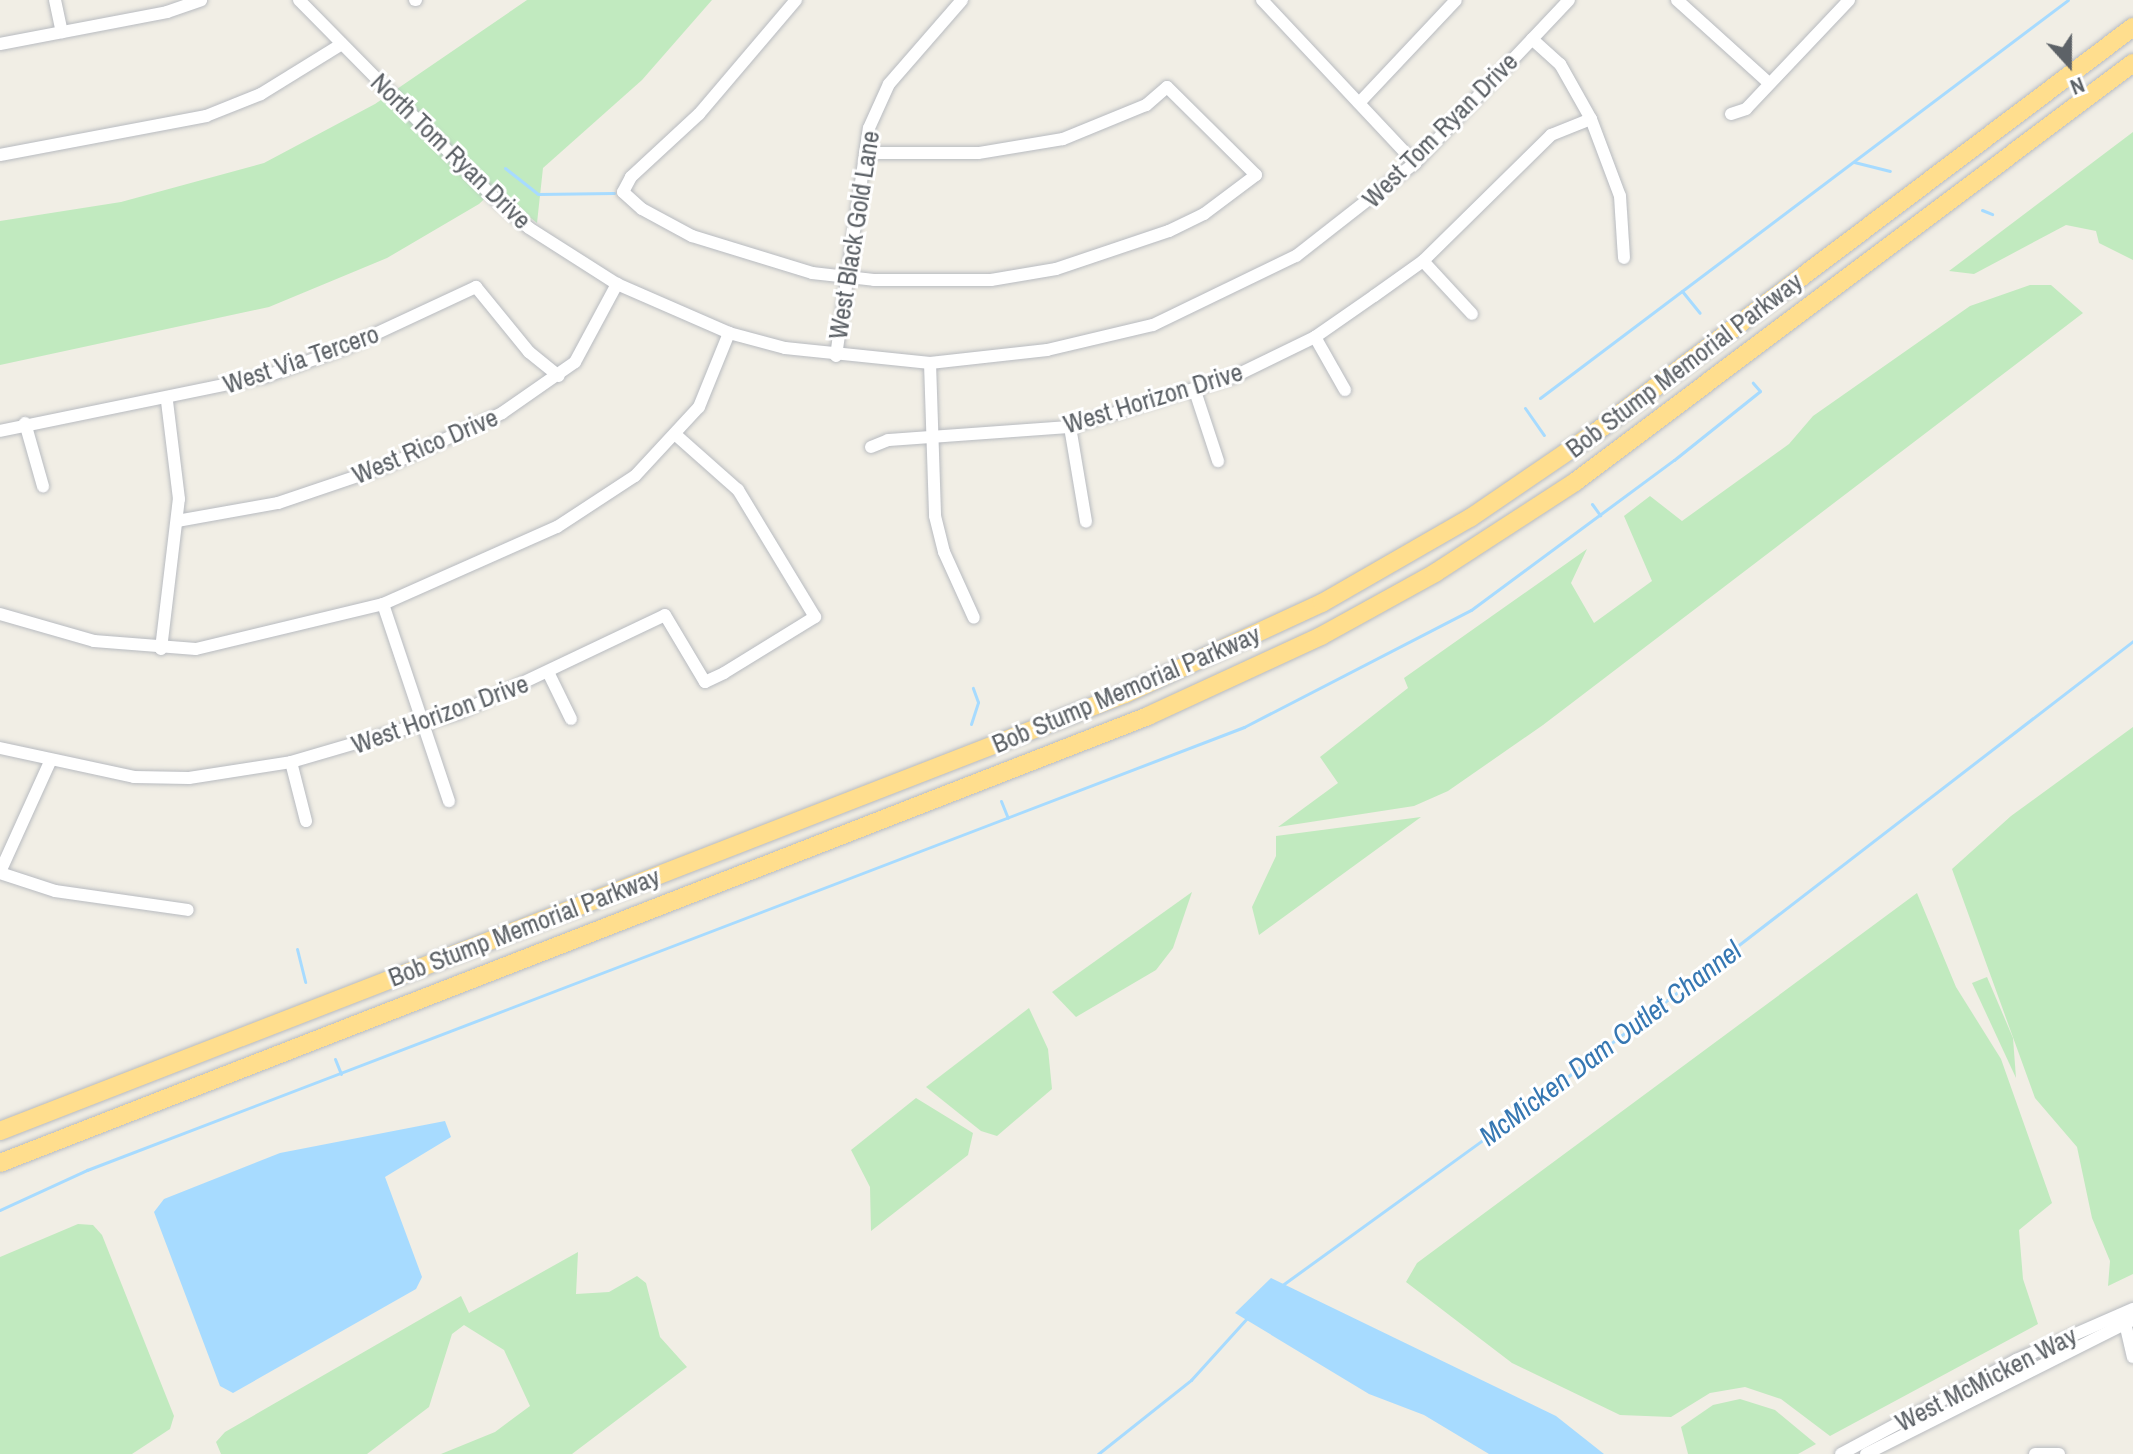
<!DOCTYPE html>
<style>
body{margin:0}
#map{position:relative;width:2133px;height:1454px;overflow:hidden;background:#f1eee5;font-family:"Archivo Narrow",sans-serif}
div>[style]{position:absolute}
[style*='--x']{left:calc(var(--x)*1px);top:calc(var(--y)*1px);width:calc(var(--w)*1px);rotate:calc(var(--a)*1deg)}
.green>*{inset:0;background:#c1eabf}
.water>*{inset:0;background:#a7dbff}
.stream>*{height:3px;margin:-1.5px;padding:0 1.5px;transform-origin:1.5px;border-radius:1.5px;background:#a7dbff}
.roads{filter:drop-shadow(0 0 2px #b8bbc0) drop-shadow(0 0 2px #b8bbc0)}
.minor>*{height:12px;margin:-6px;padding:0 6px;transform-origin:6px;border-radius:6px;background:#fff}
.highway>*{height:18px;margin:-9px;padding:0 9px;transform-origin:9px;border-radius:9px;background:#ffde8e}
span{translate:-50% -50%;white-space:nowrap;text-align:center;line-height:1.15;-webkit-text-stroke:6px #fff;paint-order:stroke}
.street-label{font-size:26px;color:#5d6267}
.water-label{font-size:28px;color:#3677b2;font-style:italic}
.north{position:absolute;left:2029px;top:24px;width:80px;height:80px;-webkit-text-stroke:6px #fff;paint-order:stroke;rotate:159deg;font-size:22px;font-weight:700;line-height:32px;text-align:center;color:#5d6267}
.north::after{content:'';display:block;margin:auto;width:28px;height:36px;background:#5d6267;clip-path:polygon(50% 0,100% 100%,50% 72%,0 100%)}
</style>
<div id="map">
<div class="green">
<i style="clip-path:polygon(527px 0,712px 0,642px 80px,543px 168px,537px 223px,495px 189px,479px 204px,387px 258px,269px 307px,0 365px,0 221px,121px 202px,264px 163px,375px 104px)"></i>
<i style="clip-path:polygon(2133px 132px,2133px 260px,2099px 243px,2096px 231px,2066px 225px,1974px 274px,1949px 271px)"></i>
<i style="clip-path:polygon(2030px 285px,2051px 285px,2083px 313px,1543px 725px,1448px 791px,1414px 806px,1278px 827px,1338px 783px,1320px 757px,1408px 688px,1404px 678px,1587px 549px,1571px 583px,1594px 623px,1652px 581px,1624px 516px,1650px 496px,1682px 521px,1789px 444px,1813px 416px,1970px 306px)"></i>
<i style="clip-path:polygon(2133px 727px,2133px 1274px,2108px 1286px,2110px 1261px,2092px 1218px,2077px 1147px,2035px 1098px,1952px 869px,2011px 816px)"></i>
<i style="clip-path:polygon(1421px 817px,1259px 935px,1252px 907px,1276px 856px,1276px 836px)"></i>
<i style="clip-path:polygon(1192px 892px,1173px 948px,1156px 970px,1076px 1017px,1052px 992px)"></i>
<i style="clip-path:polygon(1917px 893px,1956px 987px,2001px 1059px,2052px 1203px,2019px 1230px,2023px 1279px,2038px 1324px,1830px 1436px,1781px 1399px,1745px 1387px,1710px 1393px,1671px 1417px,1620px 1415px,1512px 1363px,1406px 1282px,1417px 1263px)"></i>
<i style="clip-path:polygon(1987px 977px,2013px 1038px,2016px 1078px,1972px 983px)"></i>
<i style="clip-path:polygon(1029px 1008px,1048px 1049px,1052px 1089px,997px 1136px,981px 1131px,926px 1087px)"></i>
<i style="clip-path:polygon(916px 1098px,973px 1133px,968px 1155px,871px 1231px,870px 1187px,851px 1150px)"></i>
<i style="clip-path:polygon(78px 1224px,93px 1225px,102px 1235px,174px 1416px,170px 1429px,132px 1454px,0 1454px,0 1257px)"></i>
<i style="clip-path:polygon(578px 1252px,576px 1294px,609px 1292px,637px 1276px,646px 1283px,660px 1337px,687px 1367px,572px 1454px,441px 1454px,495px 1432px,530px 1406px,504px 1350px,464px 1325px,452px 1334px,429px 1407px,367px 1454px,221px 1454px,216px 1442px,225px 1432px,461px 1296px,469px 1313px)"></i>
<i style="clip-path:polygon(1740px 1399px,1775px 1410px,1816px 1444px,1798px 1454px,1688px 1454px,1681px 1427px,1713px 1405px)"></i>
</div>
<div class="water">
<i style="clip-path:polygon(445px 1121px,451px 1137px,385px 1177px,422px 1277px,416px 1289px,233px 1393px,220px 1386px,154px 1212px,164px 1199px,280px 1153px)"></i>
<i style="clip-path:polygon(1271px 1278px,1556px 1416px,1604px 1454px,1489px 1454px,1424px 1415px,1369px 1394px,1235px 1313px)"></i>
</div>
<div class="stream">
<i style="--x:1854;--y:162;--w:37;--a:14"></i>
<i style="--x:505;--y:168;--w:42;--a:38.2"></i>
<i style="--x:538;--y:194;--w:76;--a:-0.8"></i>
<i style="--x:1982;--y:210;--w:11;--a:22"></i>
<i style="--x:1682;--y:291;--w:28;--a:51"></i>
<i style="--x:1540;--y:398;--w:661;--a:-37.01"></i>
<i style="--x:1525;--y:408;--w:33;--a:55"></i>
<i style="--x:1592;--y:504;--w:14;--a:54"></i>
<i style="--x:971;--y:724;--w:23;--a:-72"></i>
<i style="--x:978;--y:702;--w:15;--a:-110"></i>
<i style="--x:1001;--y:801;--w:18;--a:68"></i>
<i style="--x:297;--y:949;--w:34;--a:76"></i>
<i style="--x:335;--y:1059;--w:16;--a:68"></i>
<i style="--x:0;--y:1210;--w:96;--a:-24.7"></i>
<i style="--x:87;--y:1170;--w:1239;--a:-20.95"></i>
<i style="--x:1244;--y:727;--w:255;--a:-27.3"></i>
<i style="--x:1471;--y:610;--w:252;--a:-36.5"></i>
<i style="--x:1674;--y:460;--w:110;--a:-38.7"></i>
<i style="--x:1760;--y:391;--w:11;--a:-131"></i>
<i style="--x:1281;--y:1286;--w:309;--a:-35.9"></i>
<i style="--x:1531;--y:1105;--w:760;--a:-37.62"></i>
<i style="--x:1098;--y:1454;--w:119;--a:-38.5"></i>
<i style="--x:1191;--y:1380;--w:84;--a:-47.9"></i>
</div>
<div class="roads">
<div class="minor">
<i style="--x:55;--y:0;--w:33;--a:78"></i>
<i style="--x:299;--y:0;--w:274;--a:45.4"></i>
<i style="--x:491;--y:195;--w:50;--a:41"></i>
<i style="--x:529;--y:228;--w:104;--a:32.5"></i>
<i style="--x:617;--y:284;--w:122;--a:23.6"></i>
<i style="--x:729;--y:333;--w:58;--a:15"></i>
<i style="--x:785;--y:348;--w:146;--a:5.9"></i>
<i style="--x:930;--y:363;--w:118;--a:-6.3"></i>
<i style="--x:1047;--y:350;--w:109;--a:-13.3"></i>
<i style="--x:1153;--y:325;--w:159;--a:-25.8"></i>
<i style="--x:1296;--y:256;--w:151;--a:-38"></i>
<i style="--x:1415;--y:163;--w:224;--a:-46.6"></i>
<i style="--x:415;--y:0;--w:1;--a:0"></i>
<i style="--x:796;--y:0;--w:150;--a:130.4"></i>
<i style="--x:699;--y:114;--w:93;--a:137.2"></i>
<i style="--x:631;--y:177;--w:17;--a:118"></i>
<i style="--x:623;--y:192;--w:25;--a:42"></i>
<i style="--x:642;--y:209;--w:57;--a:28.4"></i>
<i style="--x:692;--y:236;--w:126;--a:17.1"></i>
<i style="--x:812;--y:273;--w:62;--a:6.4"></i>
<i style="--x:874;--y:280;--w:117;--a:0"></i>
<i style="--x:991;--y:280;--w:66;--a:-9.6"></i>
<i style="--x:1056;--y:269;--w:119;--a:-18.6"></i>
<i style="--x:1169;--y:231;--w:39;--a:-26"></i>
<i style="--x:1204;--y:214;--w:65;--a:-36.9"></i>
<i style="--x:1256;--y:175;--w:125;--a:-135.3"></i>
<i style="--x:1167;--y:87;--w:28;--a:139"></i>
<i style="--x:1146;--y:105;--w:90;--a:157.7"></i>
<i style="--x:1063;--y:139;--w:86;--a:170.6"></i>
<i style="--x:978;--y:153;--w:113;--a:180"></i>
<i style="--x:1262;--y:0;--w:224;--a:46.8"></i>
<i style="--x:1677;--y:0;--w:124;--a:42.1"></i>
<i style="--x:1532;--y:39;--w:38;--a:42"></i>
<i style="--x:1560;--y:64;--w:63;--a:60.6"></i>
<i style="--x:1591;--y:119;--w:82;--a:69.4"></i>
<i style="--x:1620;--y:196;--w:62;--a:86.3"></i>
<i style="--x:0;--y:44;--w:170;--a:-10.8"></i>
<i style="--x:167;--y:12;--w:36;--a:-19"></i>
<i style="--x:1359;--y:103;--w:141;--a:-46.7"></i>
<i style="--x:1731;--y:114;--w:16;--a:-18"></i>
<i style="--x:1746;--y:109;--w:150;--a:-46.6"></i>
<i style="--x:0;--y:155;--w:210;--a:-10.7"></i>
<i style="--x:206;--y:116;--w:59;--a:-21.8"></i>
<i style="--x:261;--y:94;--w:95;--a:-31.7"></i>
<i style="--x:1423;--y:261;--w:72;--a:47.2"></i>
<i style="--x:1315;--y:337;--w:61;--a:60.5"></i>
<i style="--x:836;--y:356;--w:230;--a:-81.8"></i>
<i style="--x:869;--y:128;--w:48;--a:-65.6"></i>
<i style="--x:889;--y:84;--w:111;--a:-49"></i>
<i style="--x:930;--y:363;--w:153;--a:88.1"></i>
<i style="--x:935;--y:516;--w:37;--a:76"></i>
<i style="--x:944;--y:552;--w:72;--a:65.6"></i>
<i style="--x:1195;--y:391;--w:74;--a:71.8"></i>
<i style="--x:25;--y:423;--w:66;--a:74.1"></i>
<i style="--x:1070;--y:427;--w:96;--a:80.4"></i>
<i style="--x:0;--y:431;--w:269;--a:-11.6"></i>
<i style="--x:264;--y:377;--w:84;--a:-19.5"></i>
<i style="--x:343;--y:349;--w:147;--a:-25"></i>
<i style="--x:476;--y:287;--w:84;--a:50.8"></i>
<i style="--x:529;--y:352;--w:38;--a:39"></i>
<i style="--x:871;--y:447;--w:18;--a:-22"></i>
<i style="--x:888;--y:440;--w:182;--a:-4.1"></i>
<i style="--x:1070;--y:427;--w:170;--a:-17.1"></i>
<i style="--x:1233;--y:377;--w:91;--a:-26"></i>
<i style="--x:1315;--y:337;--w:72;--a:-34.8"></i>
<i style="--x:1374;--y:296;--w:60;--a:-35.5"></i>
<i style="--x:1423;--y:261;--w:180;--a:-44.5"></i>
<i style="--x:1551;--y:135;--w:43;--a:-21.8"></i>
<i style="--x:177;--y:521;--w:103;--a:-10.1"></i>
<i style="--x:278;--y:503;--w:115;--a:-18.7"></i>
<i style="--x:387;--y:466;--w:127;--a:-24.7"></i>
<i style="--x:502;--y:413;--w:89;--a:-34.9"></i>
<i style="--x:575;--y:362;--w:89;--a:-61.7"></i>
<i style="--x:383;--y:604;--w:208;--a:71.5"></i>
<i style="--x:0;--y:614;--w:98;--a:16"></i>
<i style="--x:94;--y:641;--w:102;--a:4.5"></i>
<i style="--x:196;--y:649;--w:192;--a:-13.5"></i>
<i style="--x:383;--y:604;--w:190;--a:-23.9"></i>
<i style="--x:557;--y:527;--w:93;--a:-33.2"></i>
<i style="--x:635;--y:476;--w:94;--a:-47.2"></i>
<i style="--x:699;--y:407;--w:80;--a:-67.9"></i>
<i style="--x:161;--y:649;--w:151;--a:-83.2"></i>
<i style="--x:179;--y:499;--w:99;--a:-97"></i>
<i style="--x:549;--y:674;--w:50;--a:63.9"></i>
<i style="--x:0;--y:748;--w:137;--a:12.2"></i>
<i style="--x:134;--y:777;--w:55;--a:1"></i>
<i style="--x:189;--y:778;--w:103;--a:-8.9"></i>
<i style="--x:291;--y:762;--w:175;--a:-16.3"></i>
<i style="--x:459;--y:713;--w:228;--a:-25.4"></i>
<i style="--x:665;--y:615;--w:78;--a:59.2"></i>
<i style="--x:705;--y:682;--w:21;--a:-25"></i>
<i style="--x:724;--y:673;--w:107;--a:-31.6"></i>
<i style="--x:815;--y:617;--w:149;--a:-121.2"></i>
<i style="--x:738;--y:490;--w:81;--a:-138.5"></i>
<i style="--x:291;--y:762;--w:61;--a:75.7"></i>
<i style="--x:0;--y:872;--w:121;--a:-65.6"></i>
<i style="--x:0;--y:873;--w:58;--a:18.1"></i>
<i style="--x:55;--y:891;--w:134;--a:8.1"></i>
<i style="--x:2125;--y:1323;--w:35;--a:77"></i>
<i style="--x:1841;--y:1454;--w:199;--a:-28.2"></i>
<i style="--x:2016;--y:1360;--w:128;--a:-23.6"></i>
<i style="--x:1866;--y:1454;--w:299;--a:-26.7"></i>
<i style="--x:2035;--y:1454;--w:24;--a:0"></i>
</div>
<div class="highway">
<i style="--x:0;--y:1131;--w:1207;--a:-21.23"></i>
<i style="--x:1125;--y:694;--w:217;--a:-24.8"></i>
<i style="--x:1322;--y:603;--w:171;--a:-29.9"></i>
<i style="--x:1470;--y:518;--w:153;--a:-34.3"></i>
<i style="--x:1596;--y:432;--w:673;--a:-37.02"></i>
<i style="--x:0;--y:1163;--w:1232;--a:-21.27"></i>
<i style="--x:1148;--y:716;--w:191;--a:-24.8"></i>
<i style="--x:1321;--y:636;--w:130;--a:-28.9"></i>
<i style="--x:1435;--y:573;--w:167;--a:-33"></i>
<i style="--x:1575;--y:482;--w:698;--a:-36.9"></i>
</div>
</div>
<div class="street-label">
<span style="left:1440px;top:130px;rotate:-45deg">West Tom Ryan Drive</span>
<span style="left:451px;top:151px;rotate:44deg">North Tom Ryan Drive</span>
<span style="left:854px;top:235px;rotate:-81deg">West Black Gold Lane</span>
<span style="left:301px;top:359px;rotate:-19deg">West Via Tercero</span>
<span style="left:1684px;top:365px;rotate:-37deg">Bob Stump Memorial Parkway</span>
<span style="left:1153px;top:398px;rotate:-17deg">West Horizon Drive</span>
<span style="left:425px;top:446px;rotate:-23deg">West Rico Drive</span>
<span style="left:1126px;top:689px;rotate:-23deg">Bob Stump Memorial Parkway</span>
<span style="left:440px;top:714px;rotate:-20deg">West Horizon Drive</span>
<span style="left:524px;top:927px;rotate:-21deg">Bob Stump Memorial Parkway</span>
<span style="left:1986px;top:1379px;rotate:-27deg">West McMicken Way</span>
</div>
<div class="water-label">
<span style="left:1610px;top:1043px;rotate:-37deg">McMicken Dam Outlet Channel</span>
</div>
<div class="north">N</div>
</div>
